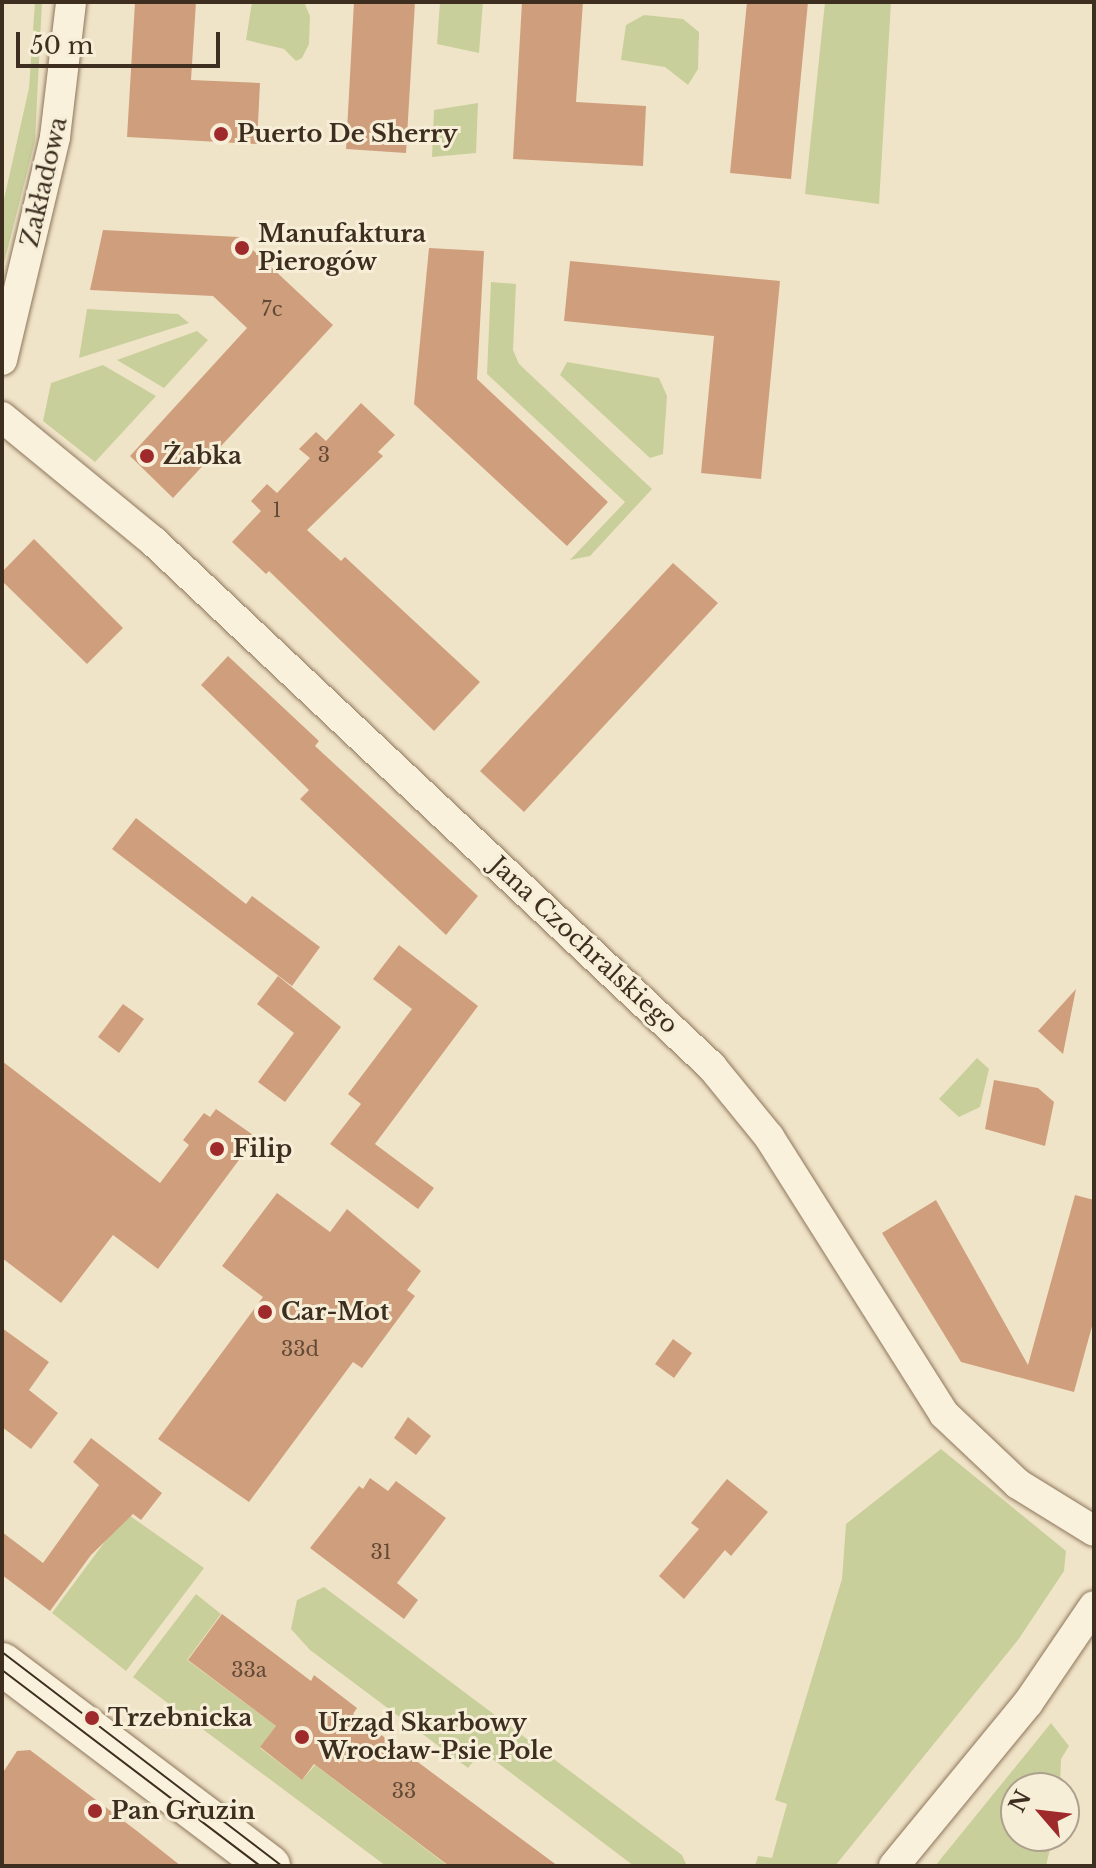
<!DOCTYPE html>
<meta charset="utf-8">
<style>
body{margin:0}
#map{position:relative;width:1096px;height:1868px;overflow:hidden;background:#f0e4c8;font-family:"Libre Baskerville",serif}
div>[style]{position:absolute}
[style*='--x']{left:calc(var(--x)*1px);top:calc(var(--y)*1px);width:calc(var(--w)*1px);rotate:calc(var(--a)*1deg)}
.green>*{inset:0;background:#c9cf9b}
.building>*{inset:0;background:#cf9f7d}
.roads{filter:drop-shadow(0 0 2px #8d765c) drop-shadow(0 0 2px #8d765c)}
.street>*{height:30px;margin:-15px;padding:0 15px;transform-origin:15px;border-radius:15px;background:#faf1dc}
.secondary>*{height:42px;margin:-21px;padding:0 21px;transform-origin:21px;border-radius:21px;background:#faf1dc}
.tram>*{height:2px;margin:-1px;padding:0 1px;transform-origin:1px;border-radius:1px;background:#3d2e20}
.dots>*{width:22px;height:22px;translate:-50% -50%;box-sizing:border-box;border:4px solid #f7eed8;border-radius:50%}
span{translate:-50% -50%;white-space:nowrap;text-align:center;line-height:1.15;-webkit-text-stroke:6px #f7eed8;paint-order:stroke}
.number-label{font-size:20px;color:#624a37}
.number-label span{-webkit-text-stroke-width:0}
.poi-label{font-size:24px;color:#3d2e20;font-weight:700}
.left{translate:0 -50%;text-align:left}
.street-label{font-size:24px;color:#3d2e20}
.frame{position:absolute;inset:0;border:4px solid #3d2e20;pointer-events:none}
.north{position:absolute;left:1000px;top:1772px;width:80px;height:80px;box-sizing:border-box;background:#f7eed8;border:2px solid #ada18e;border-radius:50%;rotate:298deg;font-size:22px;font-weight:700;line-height:32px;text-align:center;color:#3d2e20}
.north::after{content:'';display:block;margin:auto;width:28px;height:36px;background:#9e2a2b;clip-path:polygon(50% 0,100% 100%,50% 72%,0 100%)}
.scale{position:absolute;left:16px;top:32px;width:204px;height:36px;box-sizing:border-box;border:4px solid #3d2e20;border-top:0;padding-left:10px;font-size:24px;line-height:28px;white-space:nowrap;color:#3d2e20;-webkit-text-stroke:6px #f7eed8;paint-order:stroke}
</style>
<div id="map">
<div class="green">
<i style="clip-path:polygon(35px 2px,42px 2px,35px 141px,2px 271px,2px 208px,29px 88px)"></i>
<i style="clip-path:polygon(252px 2px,304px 2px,310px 16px,309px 44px,302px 58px,296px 61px,284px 49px,246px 40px)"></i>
<i style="clip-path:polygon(440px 2px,483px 2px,479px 53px,437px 44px)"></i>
<i style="clip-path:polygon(825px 2px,891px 2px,879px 204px,805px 194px)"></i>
<i style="clip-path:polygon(644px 15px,683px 19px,699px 32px,698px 69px,688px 85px,665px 67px,621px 60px,626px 25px)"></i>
<i style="clip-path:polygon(478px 103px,476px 153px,432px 157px,434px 110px)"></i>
<i style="clip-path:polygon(491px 282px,516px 284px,513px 350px,519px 364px,652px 489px,590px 556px,570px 560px,625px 502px,487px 374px)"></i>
<i style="clip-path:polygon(87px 309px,178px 314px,189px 323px,79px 358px)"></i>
<i style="clip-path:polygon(197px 331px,208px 340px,164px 388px,117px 360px)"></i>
<i style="clip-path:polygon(567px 362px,659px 378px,667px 396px,663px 454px,650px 458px,560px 375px)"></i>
<i style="clip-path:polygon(103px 365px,156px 396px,95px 462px,43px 421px,51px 383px)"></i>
<i style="clip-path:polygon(977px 1058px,989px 1069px,980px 1107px,959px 1117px,939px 1099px)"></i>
<i style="clip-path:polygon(941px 1449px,1066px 1551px,1064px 1571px,1018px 1640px,835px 1866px,755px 1866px,758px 1856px,772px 1858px,787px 1804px,775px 1800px,842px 1579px,846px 1524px)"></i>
<i style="clip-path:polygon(126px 1513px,204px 1568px,126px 1671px,52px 1613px)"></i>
<i style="clip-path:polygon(324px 1587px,682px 1855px,687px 1866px,634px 1866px,482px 1751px,468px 1768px,310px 1650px,291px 1629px,297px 1600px)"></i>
<i style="clip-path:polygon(196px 1594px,221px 1614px,187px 1660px,276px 1726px,260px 1748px,302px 1780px,315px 1765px,448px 1866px,386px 1866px,133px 1677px)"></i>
<i style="clip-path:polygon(1051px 1723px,1069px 1746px,1061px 1759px,1060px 1788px,1016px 1788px,1016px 1836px,1053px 1836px,1046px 1866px,935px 1866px)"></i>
</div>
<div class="building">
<i style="clip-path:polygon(135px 2px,196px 2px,191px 80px,260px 83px,257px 144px,127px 137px)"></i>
<i style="clip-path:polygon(354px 2px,415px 2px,406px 153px,346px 149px)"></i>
<i style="clip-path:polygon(522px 2px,583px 2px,576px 102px,646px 106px,643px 166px,513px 159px)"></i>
<i style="clip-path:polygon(747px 2px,808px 2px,791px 179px,730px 173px)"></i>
<i style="clip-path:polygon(103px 230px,239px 237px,333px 325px,173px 498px,130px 456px,247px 328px,213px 296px,90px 290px)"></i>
<i style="clip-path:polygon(429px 248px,484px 251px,477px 379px,608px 502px,567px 546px,414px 404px)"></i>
<i style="clip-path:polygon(570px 261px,780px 281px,761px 479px,701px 473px,714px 336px,564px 321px)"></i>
<i style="clip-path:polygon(361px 403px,395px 435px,378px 452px,383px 456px,307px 530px,341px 561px,345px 557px,480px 682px,434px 731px,269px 571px,266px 574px,232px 542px,261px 511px,251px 501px,267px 484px,277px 493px,310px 458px,299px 449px,316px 432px,326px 441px)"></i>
<i style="clip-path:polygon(34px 539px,123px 628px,87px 664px,2px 581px,2px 572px)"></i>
<i style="clip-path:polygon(673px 563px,718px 603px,524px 812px,480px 771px)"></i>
<i style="clip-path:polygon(228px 656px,319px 741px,315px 746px,478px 896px,446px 935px,300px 799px,309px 790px,201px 685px)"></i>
<i style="clip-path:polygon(136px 818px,246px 904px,252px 896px,320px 947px,292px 986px,112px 849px)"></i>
<i style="clip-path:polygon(399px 945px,478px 1006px,375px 1144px,434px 1188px,418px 1209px,330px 1144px,361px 1104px,348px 1094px,412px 1009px,373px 979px)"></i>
<i style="clip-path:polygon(278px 976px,341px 1027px,285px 1102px,258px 1082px,294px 1033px,257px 1004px)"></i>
<i style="clip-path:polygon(1076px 989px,1063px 1054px,1038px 1031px)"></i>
<i style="clip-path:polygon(123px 1004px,144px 1019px,119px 1053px,98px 1037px)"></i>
<i style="clip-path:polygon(2px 1061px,160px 1183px,189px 1145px,183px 1140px,204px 1113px,210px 1117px,216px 1109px,256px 1137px,158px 1269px,113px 1235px,61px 1303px,2px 1258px)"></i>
<i style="clip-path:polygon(994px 1080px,1038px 1088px,1054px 1102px,1045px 1146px,985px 1129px)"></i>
<i style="clip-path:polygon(277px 1193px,330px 1232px,347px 1209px,421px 1271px,407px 1290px,415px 1296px,362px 1368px,353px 1362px,249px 1502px,158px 1439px,263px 1297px,222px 1266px)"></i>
<i style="clip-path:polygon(1075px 1195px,1094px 1200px,1094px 1319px,1074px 1392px,961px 1362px,882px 1233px,936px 1200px,1028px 1365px)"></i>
<i style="clip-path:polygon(2px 1328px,49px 1362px,29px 1390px,58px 1413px,31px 1449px,2px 1427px)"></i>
<i style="clip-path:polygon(673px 1339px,692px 1353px,674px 1378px,655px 1364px)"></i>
<i style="clip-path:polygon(408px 1417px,431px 1436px,416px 1455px,394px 1438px)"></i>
<i style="clip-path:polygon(91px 1438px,162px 1493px,141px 1520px,133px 1514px,91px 1555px,50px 1611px,2px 1575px,2px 1532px,43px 1563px,99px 1485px,73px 1462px)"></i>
<i style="clip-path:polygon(370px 1478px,388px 1491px,396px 1481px,446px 1518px,397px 1583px,418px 1600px,404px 1619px,310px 1548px,359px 1486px,363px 1489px)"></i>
<i style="clip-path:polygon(727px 1479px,768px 1512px,731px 1556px,725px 1550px,684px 1599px,659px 1576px,699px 1529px,691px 1523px)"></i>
<i style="clip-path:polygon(222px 1614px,311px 1681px,314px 1675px,357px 1708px,353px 1714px,558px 1866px,449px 1866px,314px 1764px,302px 1780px,260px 1747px,276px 1726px,188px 1660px)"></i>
<i style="clip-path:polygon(30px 1750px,137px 1831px,181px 1866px,2px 1866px,2px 1774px,17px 1751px)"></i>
</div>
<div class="roads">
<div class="street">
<i style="--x:2;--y:360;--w:229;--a:-76.6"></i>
<i style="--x:55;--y:137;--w:136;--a:-83.2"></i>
<i style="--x:2;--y:417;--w:197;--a:39.4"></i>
<i style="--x:154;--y:542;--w:766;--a:43.25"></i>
<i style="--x:712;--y:1067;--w:90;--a:50.8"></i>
<i style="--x:769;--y:1137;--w:328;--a:57.7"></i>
<i style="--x:944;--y:1414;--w:102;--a:43.4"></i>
<i style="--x:1018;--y:1484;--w:89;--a:31.7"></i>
<i style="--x:894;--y:1866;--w:211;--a:-50.6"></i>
<i style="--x:1028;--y:1703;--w:117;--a:-55.8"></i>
</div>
<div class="secondary">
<i style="--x:2;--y:1664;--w:335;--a:37.1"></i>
</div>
</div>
<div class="tram">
<i style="--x:2;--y:1652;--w:352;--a:37.4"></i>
<i style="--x:2;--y:1670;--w:324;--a:37.2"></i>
</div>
<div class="dots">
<i style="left:221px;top:134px;background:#9e2a2b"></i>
<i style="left:242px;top:248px;background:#9e2a2b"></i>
<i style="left:147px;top:456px;background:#9e2a2b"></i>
<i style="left:217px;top:1149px;background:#9e2a2b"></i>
<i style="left:265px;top:1312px;background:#9e2a2b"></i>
<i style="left:92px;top:1718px;background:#9e2a2b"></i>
<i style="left:302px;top:1737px;background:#9e2a2b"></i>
<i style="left:95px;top:1811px;background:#9e2a2b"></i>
</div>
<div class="number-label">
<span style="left:272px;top:309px">7c</span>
<span style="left:324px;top:455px">3</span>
<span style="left:277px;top:510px">1</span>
<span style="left:300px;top:1349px">33d</span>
<span style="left:381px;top:1552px">31</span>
<span style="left:249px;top:1670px">33a</span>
<span style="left:404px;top:1791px">33</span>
</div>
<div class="poi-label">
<span class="left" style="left:237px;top:134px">Puerto De Sherry</span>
<span class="left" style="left:258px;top:248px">Manufaktura<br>Pierogów</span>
<span class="left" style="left:163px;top:456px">Żabka</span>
<span class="left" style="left:233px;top:1149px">Filip</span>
<span class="left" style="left:281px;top:1312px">Car-Mot</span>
<span class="left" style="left:108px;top:1718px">Trzebnicka</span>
<span class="left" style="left:318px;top:1737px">Urząd Skarbowy<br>Wrocław-Psie Pole</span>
<span class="left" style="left:111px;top:1811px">Pan Gruzin</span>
</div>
<div class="street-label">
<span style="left:44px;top:182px;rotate:-77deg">Zakładowa</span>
<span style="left:584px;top:945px;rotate:43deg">Jana Czochralskiego</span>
</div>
<div class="frame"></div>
<div class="north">N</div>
<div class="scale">50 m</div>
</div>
